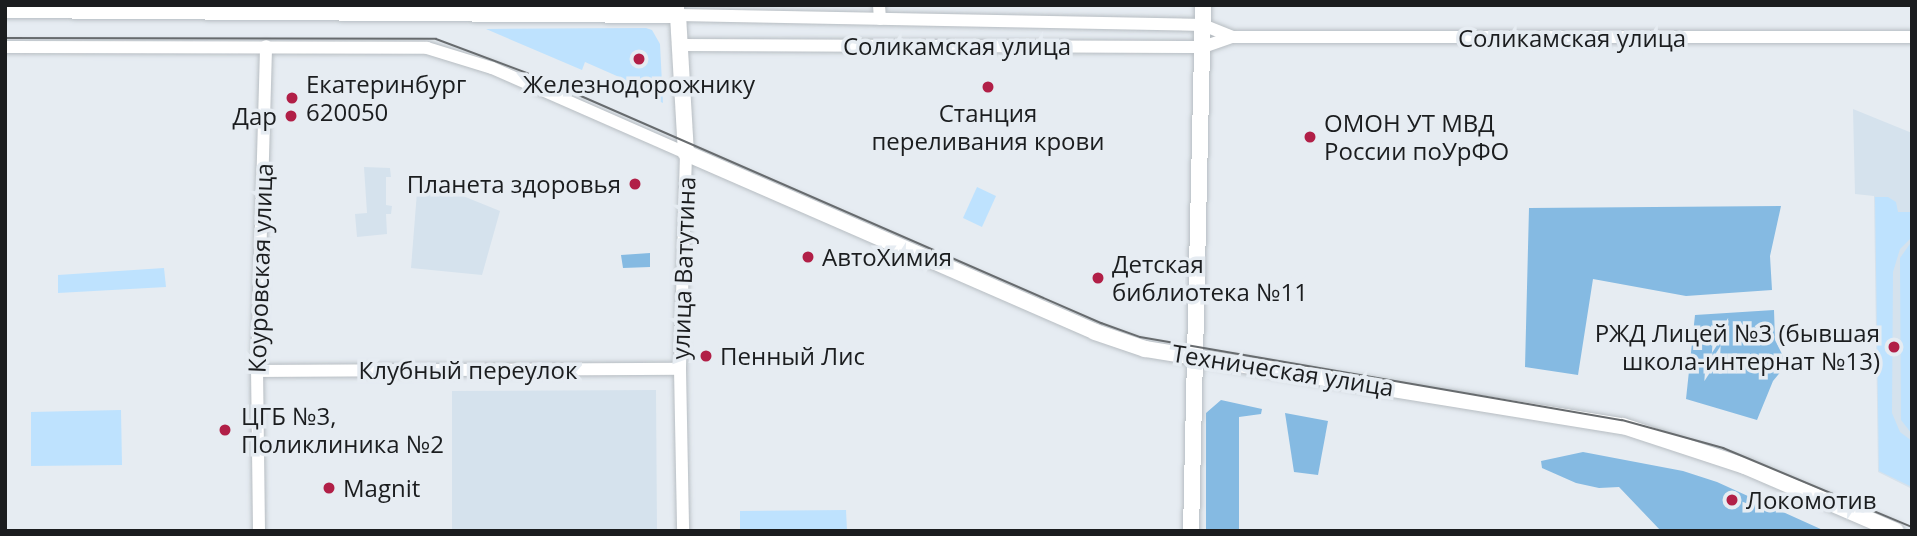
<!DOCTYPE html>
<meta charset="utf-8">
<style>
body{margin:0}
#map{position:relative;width:1917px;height:536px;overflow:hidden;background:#e6ecf2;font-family:"Open Sans",sans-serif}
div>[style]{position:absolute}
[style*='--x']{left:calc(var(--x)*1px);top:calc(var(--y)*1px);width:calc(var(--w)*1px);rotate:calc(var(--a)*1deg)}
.built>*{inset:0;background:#d5e2ed}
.green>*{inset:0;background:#bee2fe}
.forest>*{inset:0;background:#85bae2}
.roads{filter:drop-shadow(0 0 2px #b7bdc2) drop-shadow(0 0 2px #b7bdc2)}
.street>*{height:12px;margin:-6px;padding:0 6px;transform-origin:6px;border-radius:6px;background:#fff}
.secondary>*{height:16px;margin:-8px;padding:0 8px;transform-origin:8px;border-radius:8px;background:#fff}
.tram>*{height:2px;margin:-1px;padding:0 1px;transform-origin:1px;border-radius:1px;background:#676b6e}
.dots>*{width:19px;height:19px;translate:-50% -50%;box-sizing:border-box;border:4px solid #e6ecf2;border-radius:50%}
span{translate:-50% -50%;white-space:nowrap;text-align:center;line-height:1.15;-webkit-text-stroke:7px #e6ecf2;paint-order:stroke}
.street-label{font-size:24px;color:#1b1d1f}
.poi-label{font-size:24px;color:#1b1d1f}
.left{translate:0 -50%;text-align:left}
.right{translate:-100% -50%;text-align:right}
.frame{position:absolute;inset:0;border:7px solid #1b1d1f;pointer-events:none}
</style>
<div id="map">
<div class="built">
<i style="clip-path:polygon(1853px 109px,1912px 133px,1912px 489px,1878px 472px,1874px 196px,1855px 194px)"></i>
<i style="clip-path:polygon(364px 167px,390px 168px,391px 177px,386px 177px,386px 205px,392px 206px,391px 214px,386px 214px,387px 234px,357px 237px,355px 214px,367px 213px)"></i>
<i style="clip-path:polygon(417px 192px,458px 194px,500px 211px,482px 275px,411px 268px)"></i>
<i style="clip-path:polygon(656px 390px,657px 531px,452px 531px,452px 391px)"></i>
</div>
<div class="green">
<i style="clip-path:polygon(646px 28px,652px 30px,660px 44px,663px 103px,652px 98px,651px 91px,585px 62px,582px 70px,486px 29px)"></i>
<i style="clip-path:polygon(977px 187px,996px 196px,982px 227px,963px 218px)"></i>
<i style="clip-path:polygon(1875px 197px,1888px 197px,1896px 202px,1898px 212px,1912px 212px,1912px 237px,1900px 249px,1893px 272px,1892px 413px,1900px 432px,1912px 441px,1912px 487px,1879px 471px)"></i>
<i style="clip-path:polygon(1912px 241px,1912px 434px,1901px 420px,1900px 258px)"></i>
<i style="clip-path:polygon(164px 268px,166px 287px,58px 293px,58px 275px)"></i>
<i style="clip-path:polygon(121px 410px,122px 465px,31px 466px,31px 412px)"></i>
<i style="clip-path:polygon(846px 510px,847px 531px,740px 531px,740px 511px)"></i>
</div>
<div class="forest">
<i style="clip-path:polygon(1781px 206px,1770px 256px,1772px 290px,1686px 296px,1593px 279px,1578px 375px,1525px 367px,1529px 208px)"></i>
<i style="clip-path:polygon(650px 253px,650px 267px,623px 268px,621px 255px)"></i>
<i style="clip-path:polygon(1774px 310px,1775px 340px,1787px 364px,1773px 381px,1757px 420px,1686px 399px,1695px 315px)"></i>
<i style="clip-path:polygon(1221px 400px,1262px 409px,1261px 414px,1239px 417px,1239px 531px,1206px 531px,1206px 413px)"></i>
<i style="clip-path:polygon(1285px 413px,1328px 421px,1318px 475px,1294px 472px)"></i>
<i style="clip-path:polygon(1583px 452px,1683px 471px,1717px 482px,1825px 531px,1661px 531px,1619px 487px,1599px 488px,1576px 483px,1542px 468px,1541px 461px)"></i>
</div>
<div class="roads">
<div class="street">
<i style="--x:678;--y:5;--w:10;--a:90"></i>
<i style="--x:678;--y:15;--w:525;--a:1.09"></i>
<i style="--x:1203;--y:25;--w:31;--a:22"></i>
<i style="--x:879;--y:5;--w:14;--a:86"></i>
<i style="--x:680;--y:45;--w:523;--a:0.22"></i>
<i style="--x:1203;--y:47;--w:31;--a:-19"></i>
<i style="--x:1232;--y:37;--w:680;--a:0"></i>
<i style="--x:5;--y:47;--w:422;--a:0.1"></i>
<i style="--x:427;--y:48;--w:68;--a:17.1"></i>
<i style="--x:492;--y:68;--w:212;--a:23.7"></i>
<i style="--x:686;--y:153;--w:216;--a:91.6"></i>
<i style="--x:680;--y:369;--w:162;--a:88.9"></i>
<i style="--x:257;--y:371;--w:423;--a:-0.3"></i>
<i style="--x:259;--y:531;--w:160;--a:-90.7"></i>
<i style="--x:257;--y:371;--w:325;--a:-88.4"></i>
</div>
<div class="secondary">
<i style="--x:5;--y:10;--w:673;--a:0.43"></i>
<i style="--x:678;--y:15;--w:138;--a:86.7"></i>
<i style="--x:686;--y:153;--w:446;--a:23.6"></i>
<i style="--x:1095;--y:332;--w:53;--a:18.8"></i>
<i style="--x:1145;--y:349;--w:484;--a:9.2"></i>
<i style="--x:1623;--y:426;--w:128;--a:18.2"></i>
<i style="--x:1745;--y:466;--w:164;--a:23.3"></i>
<i style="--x:1191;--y:531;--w:526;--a:-88.69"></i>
</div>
</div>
<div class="tram">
<i style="--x:5;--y:38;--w:431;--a:0.1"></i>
<i style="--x:436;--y:39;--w:106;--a:20.5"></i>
<i style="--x:535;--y:76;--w:618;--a:23.58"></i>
<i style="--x:1101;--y:323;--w:41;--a:19.7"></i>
<i style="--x:1140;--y:337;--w:489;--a:9.8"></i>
<i style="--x:1622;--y:420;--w:105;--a:15.5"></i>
<i style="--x:1723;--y:448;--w:205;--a:22.7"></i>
</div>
<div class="dots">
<i style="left:639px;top:59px;background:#b11f47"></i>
<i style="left:988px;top:87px;background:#b11f47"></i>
<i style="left:292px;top:98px;background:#b11f47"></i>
<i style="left:291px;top:116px;background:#b11f47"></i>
<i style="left:1310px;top:137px;background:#b11f47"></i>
<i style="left:635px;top:184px;background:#b11f47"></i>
<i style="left:808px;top:257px;background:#b11f47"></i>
<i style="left:1098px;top:278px;background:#b11f47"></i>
<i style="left:1894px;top:347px;background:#b11f47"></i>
<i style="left:706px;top:356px;background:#b11f47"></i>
<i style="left:225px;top:430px;background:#b11f47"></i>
<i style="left:329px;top:488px;background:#b11f47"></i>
<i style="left:1732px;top:500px;background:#b11f47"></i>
</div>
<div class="street-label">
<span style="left:1572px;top:38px">Соликамская улица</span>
<span style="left:957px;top:46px">Соликамская улица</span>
<span style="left:260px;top:268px;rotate:-88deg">Коуровская улица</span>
<span style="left:683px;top:268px;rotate:-88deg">улица Ватутина</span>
<span style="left:468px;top:370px">Клубный переулок</span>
<span style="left:1283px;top:370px;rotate:9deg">Техническая улица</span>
</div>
<div class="poi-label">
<span class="left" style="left:306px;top:98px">Екатеринбург<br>620050</span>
<span style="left:639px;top:84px">Железнодорожнику</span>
<span style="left:988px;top:127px">Станция<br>переливания крови</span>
<span class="right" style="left:277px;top:116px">Дар</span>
<span class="left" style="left:1324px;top:137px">ОМОН УТ МВД<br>России поУрФО</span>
<span class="right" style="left:621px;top:184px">Планета здоровья</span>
<span class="left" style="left:822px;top:257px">АвтоХимия</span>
<span class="left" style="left:1112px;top:278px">Детская<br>библиотека №11</span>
<span class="right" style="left:1880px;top:347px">РЖД Лицей №3 (бывшая<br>школа-интернат №13)</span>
<span class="left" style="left:720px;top:356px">Пенный Лис</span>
<span class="left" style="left:241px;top:430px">ЦГБ №3,<br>Поликлиника №2</span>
<span class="left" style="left:343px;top:488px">Magnit</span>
<span class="left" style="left:1746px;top:500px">Локомотив</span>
</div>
<div class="frame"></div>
</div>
